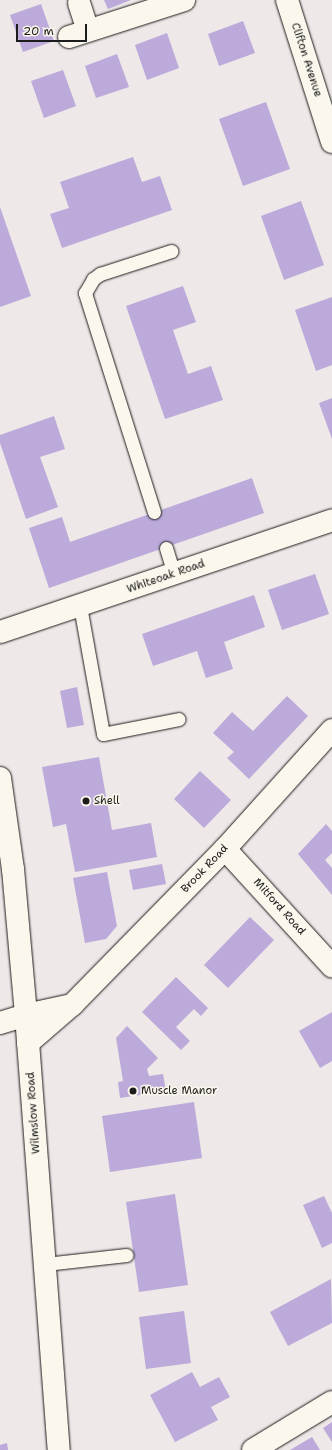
<!DOCTYPE html>
<style>
body{margin:0}
#map{position:relative;width:332px;height:1450px;overflow:hidden;background:#eee8e8;font-family:"Shantell Sans",sans-serif}
div>[style]{position:absolute}
[style*='--x']{left:calc(var(--x)*1px);top:calc(var(--y)*1px);width:calc(var(--w)*1px);rotate:calc(var(--a)*1deg)}
.building>*{inset:0;background:#bbaada}
.roads{filter:drop-shadow(0 0 1px #1c1c1c) drop-shadow(0 0 1px #1c1c1c)}
.service>*{height:13px;margin:-6.5px;padding:0 6.5px;transform-origin:6.5px;border-radius:6.5px;background:#fbf7ec}
.minor>*{height:22px;margin:-11px;padding:0 11px;transform-origin:11px;border-radius:11px;background:#fbf7ec}
.secondary>*{height:22px;margin:-11px;padding:0 11px;transform-origin:11px;border-radius:11px;background:#fbf7ec}
.dots>*{width:11px;height:11px;translate:-50% -50%;box-sizing:border-box;border:2px solid #fbf7ec;border-radius:50%}
span{translate:-50% -50%;white-space:nowrap;text-align:center;line-height:1.15;-webkit-text-stroke:3px #fbf7ec;paint-order:stroke}
.street-label{font-size:11px;color:#1c1c1c}
.poi-label{font-size:11px;color:#1c1c1c}
.left{translate:0 -50%;text-align:left}
.scale{position:absolute;left:16px;top:24px;width:71px;height:18px;box-sizing:border-box;border:2px solid #1c1c1c;border-top:0;padding-left:5px;font-size:12px;line-height:14px;white-space:nowrap;color:#1c1c1c;-webkit-text-stroke:3px #fbf7ec;paint-order:stroke}
</style>
<div id="map">
<div class="building">
<i style="clip-path:polygon(104px 0,131px 0,108px 9px)"></i>
<i style="clip-path:polygon(41px 4px,54px 41px,23px 52px,10px 15px)"></i>
<i style="clip-path:polygon(243px 21px,255px 53px,219px 66px,208px 34px)"></i>
<i style="clip-path:polygon(167px 33px,179px 68px,147px 80px,135px 45px)"></i>
<i style="clip-path:polygon(117px 54px,129px 87px,96px 98px,85px 66px)"></i>
<i style="clip-path:polygon(63px 70px,76px 106px,44px 118px,31px 81px)"></i>
<i style="clip-path:polygon(266px 102px,290px 169px,243px 186px,219px 119px)"></i>
<i style="clip-path:polygon(133px 157px,142px 182px,160px 176px,172px 210px,62px 248px,50px 214px,69px 208px,60px 182px)"></i>
<i style="clip-path:polygon(301px 201px,324px 265px,284px 280px,261px 216px)"></i>
<i style="clip-path:polygon(0 207px,31px 296px,0 307px)"></i>
<i style="clip-path:polygon(183px 286px,196px 322px,173px 330px,188px 374px,211px 366px,223px 400px,165px 419px,126px 306px)"></i>
<i style="clip-path:polygon(332px 297px,332px 365px,316px 371px,295px 310px)"></i>
<i style="clip-path:polygon(332px 398px,332px 439px,319px 403px)"></i>
<i style="clip-path:polygon(54px 416px,65px 449px,40px 457px,58px 507px,26px 519px,0 443px,0 435px)"></i>
<i style="clip-path:polygon(252px 478px,264px 513px,49px 588px,29px 528px,62px 517px,70px 542px)"></i>
<i style="clip-path:polygon(315px 574px,329px 614px,282px 630px,268px 590px)"></i>
<i style="clip-path:polygon(254px 595px,265px 627px,224px 642px,233px 669px,206px 678px,197px 651px,153px 666px,142px 634px)"></i>
<i style="clip-path:polygon(77px 687px,84px 725px,67px 728px,60px 691px)"></i>
<i style="clip-path:polygon(287px 696px,308px 716px,249px 779px,227px 758px,234px 752px,213px 733px,232px 712px,253px 731px)"></i>
<i style="clip-path:polygon(99px 757px,112px 830px,151px 823px,157px 857px,75px 872px,66px 824px,53px 827px,42px 767px)"></i>
<i style="clip-path:polygon(200px 771px,231px 800px,204px 828px,174px 799px)"></i>
<i style="clip-path:polygon(326px 824px,332px 831px,332px 853px,325px 860px,332px 868px,332px 895px,298px 854px)"></i>
<i style="clip-path:polygon(162px 864px,166px 884px,133px 890px,129px 870px)"></i>
<i style="clip-path:polygon(107px 872px,117px 926px,106px 939px,85px 943px,73px 878px)"></i>
<i style="clip-path:polygon(250px 917px,274px 940px,228px 988px,204px 965px)"></i>
<i style="clip-path:polygon(176px 977px,208px 1008px,201px 1016px,194px 1009px,176px 1027px,190px 1041px,181px 1050px,142px 1012px)"></i>
<i style="clip-path:polygon(332px 1012px,332px 1061px,320px 1068px,299px 1031px)"></i>
<i style="clip-path:polygon(127px 1026px,158px 1058px,147px 1069px,149px 1076px,163px 1074px,166px 1091px,120px 1098px,118px 1082px,123px 1081px,116px 1038px)"></i>
<i style="clip-path:polygon(194px 1102px,202px 1158px,110px 1172px,102px 1116px)"></i>
<i style="clip-path:polygon(175px 1194px,188px 1285px,139px 1292px,126px 1202px)"></i>
<i style="clip-path:polygon(324px 1196px,332px 1213px,332px 1243px,322px 1248px,303px 1205px)"></i>
<i style="clip-path:polygon(331px 1279px,332px 1323px,288px 1346px,270px 1312px)"></i>
<i style="clip-path:polygon(184px 1311px,191px 1363px,146px 1369px,139px 1317px)"></i>
<i style="clip-path:polygon(192px 1372px,200px 1387px,219px 1377px,230px 1397px,211px 1407px,218px 1420px,175px 1442px,150px 1395px)"></i>
<i style="clip-path:polygon(332px 1422px,332px 1442px,323px 1428px)"></i>
<i style="clip-path:polygon(312px 1437px,320px 1450px,290px 1450px)"></i>
<i style="clip-path:polygon(7px 1443px,8px 1450px,0 1450px,0 1445px)"></i>
</div>
<div class="roads">
<div class="service">
<i style="--x:154;--y:512;--w:230;--a:-107.5"></i>
<i style="--x:85;--y:293;--w:16;--a:-60"></i>
<i style="--x:93;--y:279;--w:9;--a:-36"></i>
<i style="--x:100;--y:274;--w:75;--a:-17.9"></i>
<i style="--x:166;--y:548;--w:27;--a:73"></i>
<i style="--x:80;--y:606;--w:130;--a:79.8"></i>
<i style="--x:103;--y:734;--w:77;--a:-11.2"></i>
<i style="--x:45;--y:1264;--w:82;--a:-6.3"></i>
</div>
<div class="minor">
<i style="--x:287;--y:0;--w:149;--a:72.4"></i>
<i style="--x:79;--y:3;--w:29;--a:72"></i>
<i style="--x:69;--y:37;--w:121;--a:-17.8"></i>
<i style="--x:0;--y:632;--w:350;--a:-18.6"></i>
<i style="--x:225;--y:849;--w:159;--a:47.6"></i>
<i style="--x:0;--y:1023;--w:27;--a:-17"></i>
<i style="--x:26;--y:1015;--w:47;--a:-12.3"></i>
<i style="--x:28;--y:1043;--w:60;--a:-40.9"></i>
<i style="--x:73;--y:1004;--w:217;--a:-45.6"></i>
<i style="--x:225;--y:849;--w:160;--a:-48"></i>
<i style="--x:253;--y:1450;--w:92;--a:-31.3"></i>
</div>
<div class="secondary">
<i style="--x:0;--y:778;--w:92;--a:81.9"></i>
<i style="--x:13;--y:869;--w:147;--a:84.9"></i>
<i style="--x:26;--y:1015;--w:436;--a:85.7"></i>
</div>
</div>
<div class="dots">
<i style="left:86px;top:801px;background:#1c1c1c"></i>
<i style="left:133px;top:1091px;background:#1c1c1c"></i>
</div>
<div class="street-label">
<span style="left:306px;top:60px;rotate:72deg">Clifton Avenue</span>
<span style="left:166px;top:577px;rotate:-19deg">Whiteoak Road</span>
<span style="left:205px;top:869px;rotate:-46deg">Brook Road</span>
<span style="left:279px;top:907px;rotate:48deg">Mitford Road</span>
<span style="left:34px;top:1113px;rotate:-94deg">Wilmslow Road</span>
</div>
<div class="poi-label">
<span class="left" style="left:94px;top:801px">Shell</span>
<span class="left" style="left:141px;top:1091px">Muscle Manor</span>
</div>
<div class="scale">20 m</div>
</div>
